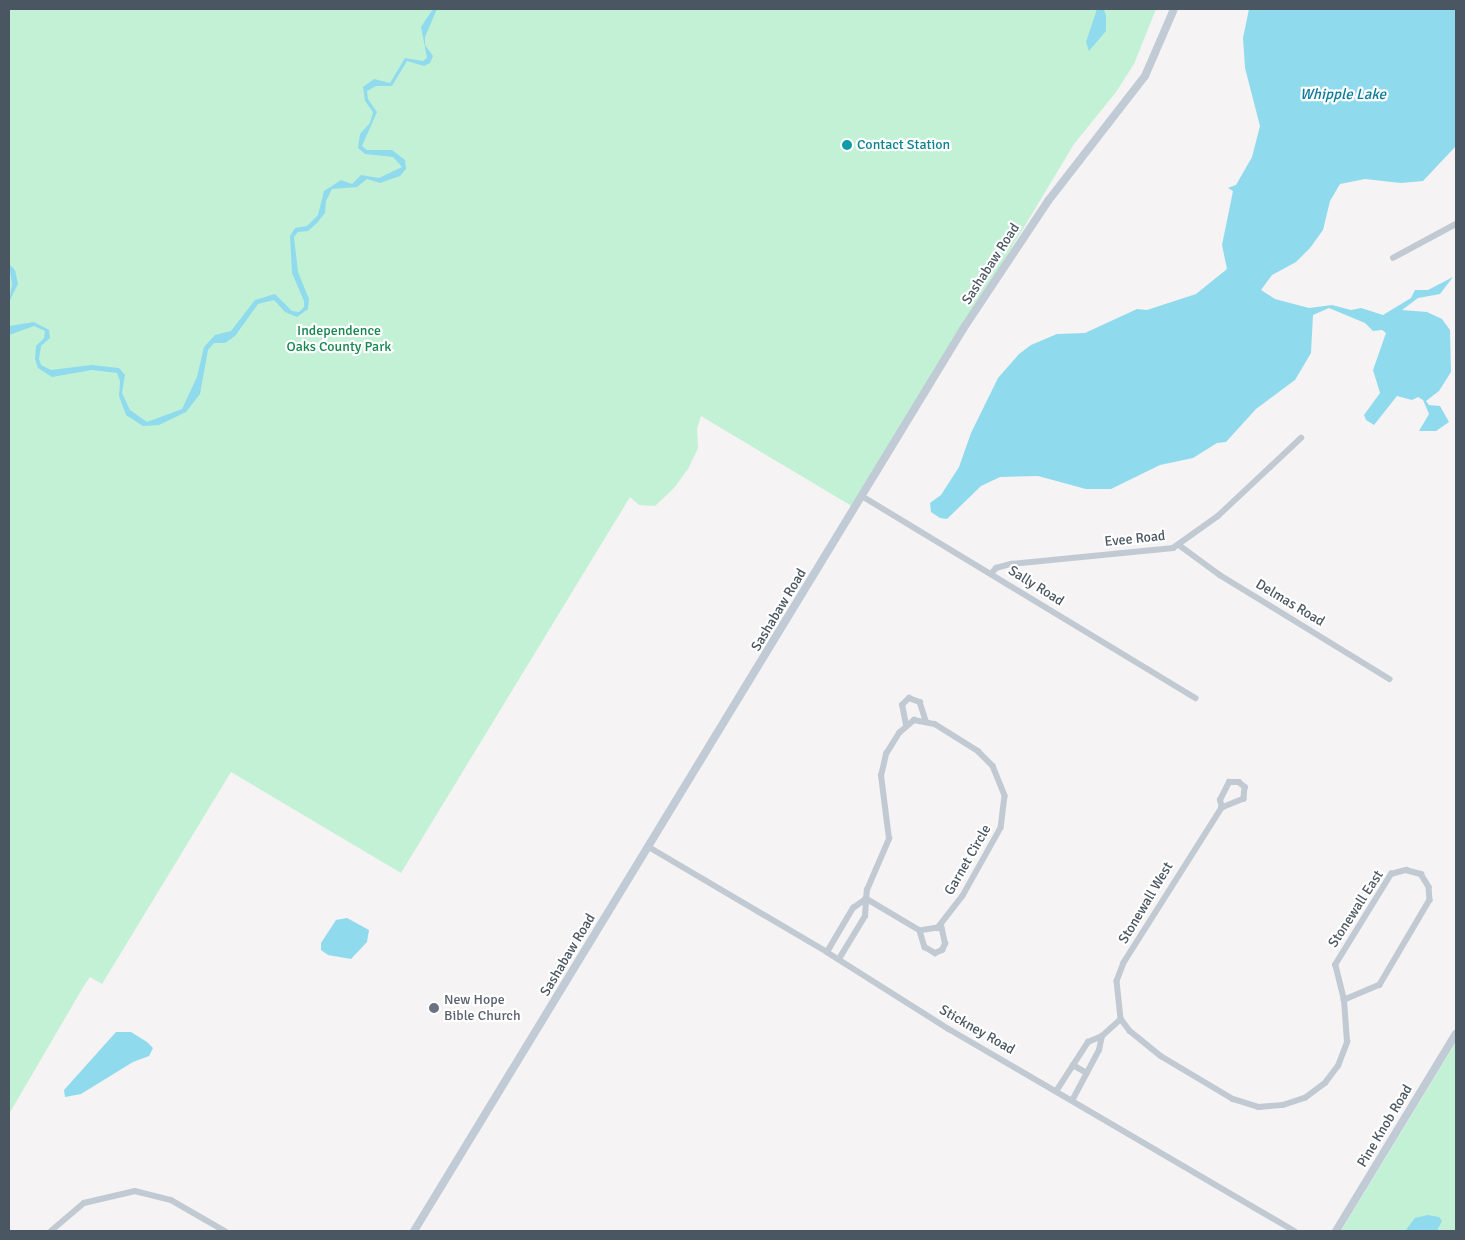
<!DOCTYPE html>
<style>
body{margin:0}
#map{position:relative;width:1465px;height:1240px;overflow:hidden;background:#f5f3f3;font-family:Signika,sans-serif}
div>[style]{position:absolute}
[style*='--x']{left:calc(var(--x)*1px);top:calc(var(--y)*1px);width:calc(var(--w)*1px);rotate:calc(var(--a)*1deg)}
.green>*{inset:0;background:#c3f1d5}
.water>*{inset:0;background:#90daee}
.stream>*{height:2px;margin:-1px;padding:0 1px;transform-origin:1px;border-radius:1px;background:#90daee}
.street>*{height:5.5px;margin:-2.75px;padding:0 2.75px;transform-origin:2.75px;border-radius:2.75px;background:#c1cad2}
.secondary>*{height:8px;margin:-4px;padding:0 4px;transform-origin:4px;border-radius:4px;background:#c1cbd6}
.dots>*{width:14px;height:14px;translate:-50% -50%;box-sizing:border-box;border:2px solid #fff;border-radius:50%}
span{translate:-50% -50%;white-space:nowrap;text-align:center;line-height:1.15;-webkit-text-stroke:4.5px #fff;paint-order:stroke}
.culture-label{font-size:14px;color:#0d838f}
.left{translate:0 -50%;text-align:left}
.street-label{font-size:14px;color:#4a5661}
.park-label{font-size:14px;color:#17864f}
.worship-label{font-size:14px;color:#5b616d}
.water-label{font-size:15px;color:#0c7c9b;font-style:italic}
.frame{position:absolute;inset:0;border:10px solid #4a5661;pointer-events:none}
</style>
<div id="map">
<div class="green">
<i style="clip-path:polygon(9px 9px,1156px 9px,1134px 64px,1116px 92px,1074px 144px,855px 508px,701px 416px,697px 429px,698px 448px,688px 469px,674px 488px,655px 506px,639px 505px,630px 497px,401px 873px,231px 772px,102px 984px,90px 977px,85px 984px,9px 1114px)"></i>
<i style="clip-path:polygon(1456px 1042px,1456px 1231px,1341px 1231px)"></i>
</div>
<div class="water">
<i style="clip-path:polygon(433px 9px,437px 9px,425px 37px,425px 45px,433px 56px,430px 63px,424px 66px,407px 61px,392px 86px,376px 86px,367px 91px,368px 99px,377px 112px,362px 146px,367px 150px,392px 150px,405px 160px,406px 169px,400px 176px,380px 183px,367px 179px,357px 187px,332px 189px,326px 201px,325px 213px,317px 223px,308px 231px,298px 232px,294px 237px,298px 272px,309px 299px,308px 309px,297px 317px,285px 312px,274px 300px,258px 304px,235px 336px,225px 343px,214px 343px,208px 350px,200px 394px,186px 412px,159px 425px,143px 426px,126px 415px,119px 396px,120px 381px,117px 373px,92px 370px,52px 377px,38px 368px,35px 359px,36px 346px,44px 338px,45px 331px,34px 326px,9px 335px,9px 326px,34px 322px,49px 330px,50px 338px,41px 346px,39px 359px,41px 365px,51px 370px,91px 365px,119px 368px,125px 375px,122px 393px,130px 410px,147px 422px,182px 409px,197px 377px,204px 347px,215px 335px,231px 331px,255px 300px,275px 294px,292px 311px,299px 312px,304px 307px,304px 301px,292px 273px,290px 236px,295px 228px,307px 226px,318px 215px,324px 191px,341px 180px,352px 184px,361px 175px,379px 178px,402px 167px,393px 157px,365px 154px,358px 148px,360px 134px,370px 123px,373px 112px,365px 101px,363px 87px,374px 79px,390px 83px,405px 58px,423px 61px,427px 58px,421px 27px)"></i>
<i style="clip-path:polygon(1097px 9px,1104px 10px,1106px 15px,1106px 31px,1089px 51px,1086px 42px)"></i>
<i style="clip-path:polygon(1249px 9px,1456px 9px,1456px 146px,1423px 181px,1401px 183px,1365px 179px,1340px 184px,1330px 201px,1323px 230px,1310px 248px,1296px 262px,1272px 275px,1261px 290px,1275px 299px,1309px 308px,1332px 305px,1351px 310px,1361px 308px,1383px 315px,1411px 298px,1415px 290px,1428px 290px,1453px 277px,1440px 294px,1418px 298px,1402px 310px,1427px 312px,1442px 319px,1450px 330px,1451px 372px,1439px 391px,1426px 401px,1429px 405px,1440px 406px,1449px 422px,1436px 431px,1419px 431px,1429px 414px,1423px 400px,1418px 397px,1412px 400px,1397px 396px,1374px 425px,1366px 420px,1364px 415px,1380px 393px,1373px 370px,1386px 333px,1382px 330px,1373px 331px,1365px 323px,1329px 308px,1313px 315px,1311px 353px,1295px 380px,1256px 409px,1226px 442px,1217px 443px,1193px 458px,1160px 465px,1111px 489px,1086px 489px,1038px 476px,1000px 477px,981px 486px,947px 519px,940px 518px,931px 512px,930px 503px,941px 495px,959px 467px,971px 433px,998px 378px,1019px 354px,1031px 345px,1057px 334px,1085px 333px,1137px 309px,1147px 310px,1196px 294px,1227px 269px,1222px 245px,1233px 191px,1228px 188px,1236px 185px,1252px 157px,1260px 126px,1245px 68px,1243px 38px)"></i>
<i style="clip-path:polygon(9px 264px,15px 270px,18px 284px,9px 302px,12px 284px)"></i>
<i style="clip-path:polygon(347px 918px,369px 930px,367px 942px,351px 959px,328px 955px,321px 950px,321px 943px,336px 920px)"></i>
<i style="clip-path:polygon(116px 1032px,131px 1032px,147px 1042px,153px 1048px,149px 1056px,133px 1062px,81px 1094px,65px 1097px,64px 1090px)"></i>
<i style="clip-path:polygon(1428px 1215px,1439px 1217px,1442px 1221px,1437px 1231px,1405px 1231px,1415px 1218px)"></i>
</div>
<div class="stream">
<i style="--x:9;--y:147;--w:14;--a:90"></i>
</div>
<div class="street">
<i style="--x:1393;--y:258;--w:72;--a:-28.4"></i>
<i style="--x:862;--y:496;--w:390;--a:31.2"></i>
<i style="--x:1179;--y:545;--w:51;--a:36.2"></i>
<i style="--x:1220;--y:575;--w:199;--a:31.5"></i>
<i style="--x:992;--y:573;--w:6;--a:-51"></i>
<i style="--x:996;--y:568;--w:16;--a:-15"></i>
<i style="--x:1011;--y:564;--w:163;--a:-5.6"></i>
<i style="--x:1173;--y:548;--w:55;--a:-35.4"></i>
<i style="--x:1218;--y:516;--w:114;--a:-43.2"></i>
<i style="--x:906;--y:725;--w:20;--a:-101"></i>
<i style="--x:902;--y:705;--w:10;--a:-45"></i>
<i style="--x:909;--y:698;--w:12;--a:20"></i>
<i style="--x:920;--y:702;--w:20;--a:72"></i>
<i style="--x:1229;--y:782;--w:10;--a:0"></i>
<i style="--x:1239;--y:782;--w:8;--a:40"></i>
<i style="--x:1245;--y:787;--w:12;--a:95"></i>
<i style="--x:1244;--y:799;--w:24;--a:158"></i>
<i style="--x:1222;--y:808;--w:8;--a:-104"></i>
<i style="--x:1220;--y:800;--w:20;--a:-63"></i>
<i style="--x:1222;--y:808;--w:183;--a:122.3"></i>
<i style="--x:1124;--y:963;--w:19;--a:111"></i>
<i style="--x:1117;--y:981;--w:38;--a:84"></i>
<i style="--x:1121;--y:1019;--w:15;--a:53"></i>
<i style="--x:1130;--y:1031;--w:40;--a:39"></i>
<i style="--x:1161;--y:1056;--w:84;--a:30.8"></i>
<i style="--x:1233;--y:1099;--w:27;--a:17"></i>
<i style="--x:1259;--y:1107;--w:24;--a:-5"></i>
<i style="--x:1283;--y:1105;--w:23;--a:-18"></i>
<i style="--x:1305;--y:1098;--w:25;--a:-37"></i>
<i style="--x:1325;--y:1083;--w:21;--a:-53"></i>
<i style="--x:1338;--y:1066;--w:26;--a:-69"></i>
<i style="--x:1347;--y:1042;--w:42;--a:-94.1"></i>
<i style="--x:1344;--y:1000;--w:36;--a:-104"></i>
<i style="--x:1335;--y:965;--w:107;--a:-58.4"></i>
<i style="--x:1391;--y:874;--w:16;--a:-15"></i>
<i style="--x:1406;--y:870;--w:16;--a:15"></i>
<i style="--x:1421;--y:874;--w:15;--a:58"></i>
<i style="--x:1429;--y:887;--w:13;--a:86"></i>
<i style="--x:1430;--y:900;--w:99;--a:120.5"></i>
<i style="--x:1380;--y:985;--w:39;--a:157"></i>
<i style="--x:649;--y:847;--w:207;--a:30.5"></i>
<i style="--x:827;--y:952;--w:144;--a:32.3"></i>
<i style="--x:949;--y:1029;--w:400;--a:30.3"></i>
<i style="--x:920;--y:931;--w:17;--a:73"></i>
<i style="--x:925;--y:947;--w:12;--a:31"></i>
<i style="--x:935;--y:953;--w:8;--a:-23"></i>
<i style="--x:942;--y:950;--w:7;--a:-63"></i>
<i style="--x:945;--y:944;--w:19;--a:-102"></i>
<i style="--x:827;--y:952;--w:51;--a:-59.4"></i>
<i style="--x:853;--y:908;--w:16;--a:-35"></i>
<i style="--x:839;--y:959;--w:50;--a:-58.8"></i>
<i style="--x:865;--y:916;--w:26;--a:-86"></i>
<i style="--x:867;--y:890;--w:56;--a:-66.7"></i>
<i style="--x:889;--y:839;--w:64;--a:-97.2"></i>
<i style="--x:881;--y:776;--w:23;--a:-77"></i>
<i style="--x:886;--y:754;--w:25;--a:-58"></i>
<i style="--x:899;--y:733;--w:20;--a:-41"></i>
<i style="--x:914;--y:720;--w:21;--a:11"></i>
<i style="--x:935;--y:724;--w:51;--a:32.1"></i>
<i style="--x:978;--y:751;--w:21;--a:45"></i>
<i style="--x:993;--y:766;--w:32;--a:68"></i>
<i style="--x:1005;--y:796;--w:32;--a:97"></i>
<i style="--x:1001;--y:828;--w:78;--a:119.2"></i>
<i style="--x:963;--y:896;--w:41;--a:128"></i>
<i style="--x:938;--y:928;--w:18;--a:171"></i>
<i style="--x:920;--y:931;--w:63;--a:-149.3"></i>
<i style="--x:1073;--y:1065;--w:16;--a:30"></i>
<i style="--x:1057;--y:1090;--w:57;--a:-57.1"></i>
<i style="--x:1088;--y:1042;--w:15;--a:-23"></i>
<i style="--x:1102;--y:1036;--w:25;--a:-42"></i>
<i style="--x:1073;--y:1099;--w:55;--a:-62"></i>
<i style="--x:1099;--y:1050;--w:14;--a:-78"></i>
<i style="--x:51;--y:1231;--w:43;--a:-40.3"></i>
<i style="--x:84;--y:1203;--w:52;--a:-13.2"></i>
<i style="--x:135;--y:1191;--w:37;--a:14"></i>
<i style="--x:171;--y:1200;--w:62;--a:29.9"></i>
</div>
<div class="secondary">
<i style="--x:414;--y:1231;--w:1056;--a:-58.67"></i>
<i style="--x:963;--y:329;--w:154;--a:-56.4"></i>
<i style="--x:1048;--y:201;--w:158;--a:-52.2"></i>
<i style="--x:1145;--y:76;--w:73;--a:-66.6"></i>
<i style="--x:1336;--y:1231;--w:231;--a:-58.7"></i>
</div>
<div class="dots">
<i style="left:847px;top:145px;background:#0f9aa8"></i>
<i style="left:434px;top:1008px;background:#6b7280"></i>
</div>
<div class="culture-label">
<span class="left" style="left:857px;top:145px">Contact Station</span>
</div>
<div class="street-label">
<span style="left:991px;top:264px;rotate:-57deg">Sashabaw Road</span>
<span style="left:1135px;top:539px;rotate:-6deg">Evee Road</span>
<span style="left:1036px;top:586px;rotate:32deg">Sally Road</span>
<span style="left:1290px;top:603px;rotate:31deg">Delmas Road</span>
<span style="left:779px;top:610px;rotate:-59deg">Sashabaw Road</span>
<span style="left:968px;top:860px;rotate:-60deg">Garnet Circle</span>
<span style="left:1146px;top:903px;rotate:-59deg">Stonewall West</span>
<span style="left:1356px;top:909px;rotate:-57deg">Stonewall East</span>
<span style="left:568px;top:955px;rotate:-59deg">Sashabaw Road</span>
<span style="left:977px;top:1030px;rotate:30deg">Stickney Road</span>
<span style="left:1385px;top:1126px;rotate:-59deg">Pine Knob Road</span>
</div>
<div class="park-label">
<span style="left:339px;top:339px">Independence<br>Oaks County Park</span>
</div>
<div class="worship-label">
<span class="left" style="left:444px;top:1008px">New Hope<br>Bible Church</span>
</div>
<div class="water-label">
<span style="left:1343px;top:95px">Whipple Lake</span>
</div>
<div class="frame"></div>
</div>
